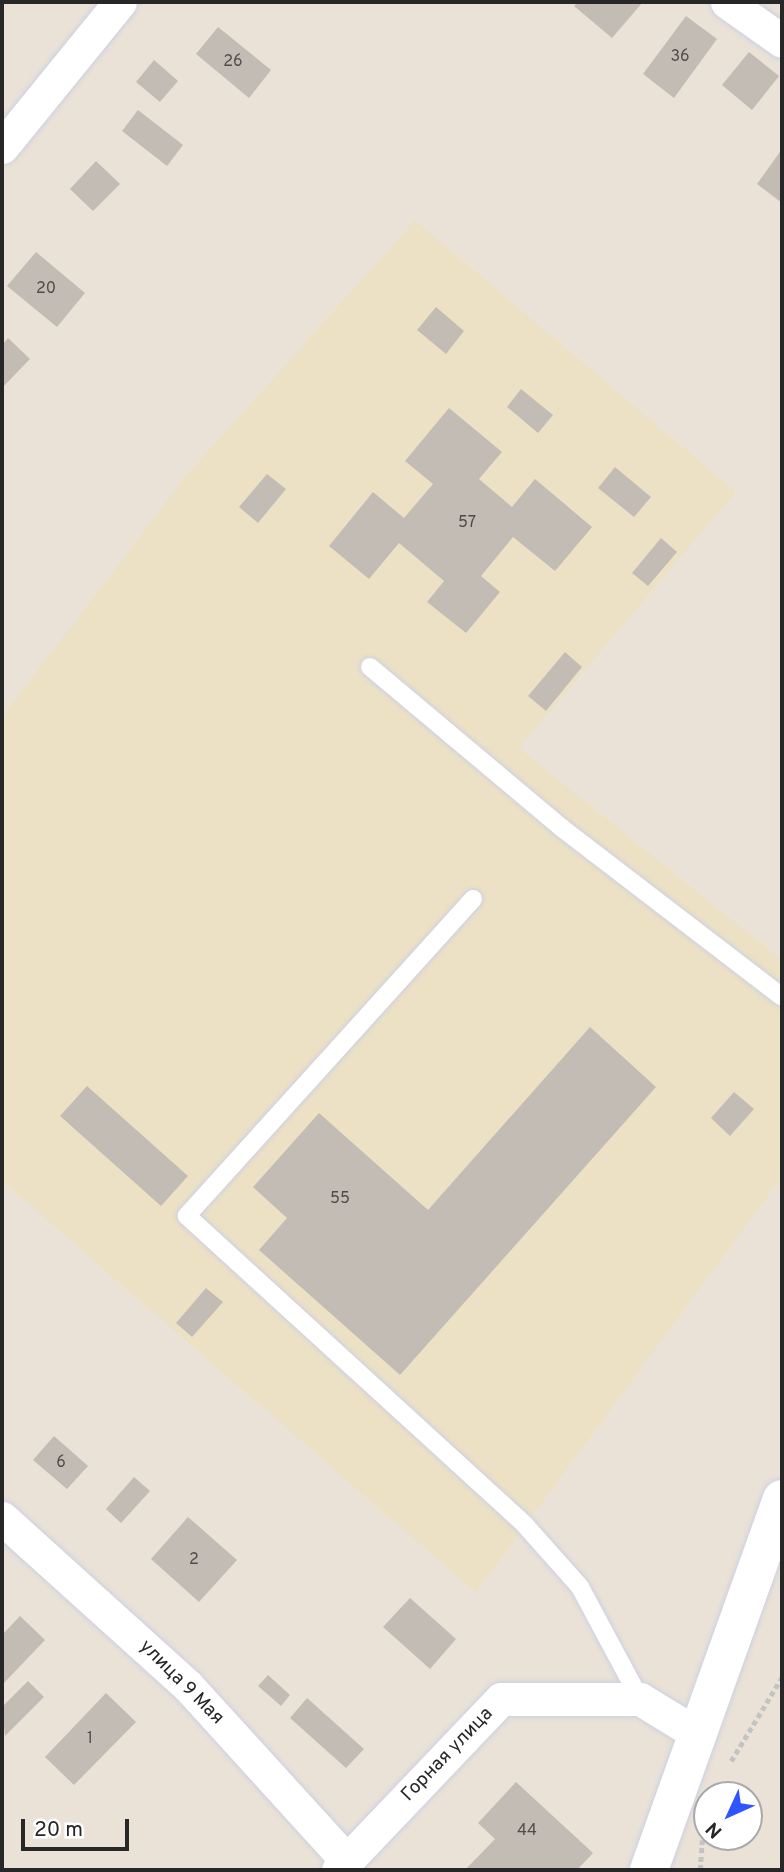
<!DOCTYPE html>
<meta charset="utf-8">
<style>
body{margin:0}
#map{position:relative;width:784px;height:1872px;overflow:hidden;background:#eae2d7;font-family:Overpass,sans-serif}
div>[style]{position:absolute}
[style*='--x']{left:calc(var(--x)*1px);top:calc(var(--y)*1px);width:calc(var(--w)*1px);rotate:calc(var(--a)*1deg)}
.education>*{inset:0;background:#ede1c5}
.building>*{inset:0;background:#c2bcb4}
.path>*{height:4.5px;margin-top:-2.25px;transform-origin:0;background:repeating-linear-gradient(90deg,#c3c3c3 0 5px,transparent 0 8.5px)}
.roads{filter:drop-shadow(0 0 2px #cdd0e1) drop-shadow(0 0 2px #cdd0e1)}
.lane>*{height:18px;margin:-9px;padding:0 9px;transform-origin:9px;border-radius:9px;background:#fff}
.street>*{height:33px;margin:-16.5px;padding:0 16.5px;transform-origin:16.5px;border-radius:16.5px;background:#fff}
.secondary>*{height:38px;margin:-19px;padding:0 19px;transform-origin:19px;border-radius:19px;background:#fff}
span{translate:-50% -50%;white-space:nowrap;text-align:center;line-height:1.15;-webkit-text-stroke:7px #fff;paint-order:stroke}
.number-label{font-size:16px;color:#4e4c4a}
.number-label span{-webkit-text-stroke-width:0}
.street-label{font-size:19px;color:#272727}
.frame{position:absolute;inset:0;border:4px solid #272727;pointer-events:none}
.north{position:absolute;left:693px;top:1781px;width:70px;height:70px;box-sizing:border-box;background:#fff;border:2px solid #a9a9a9;border-radius:50%;rotate:225deg;font-size:19px;font-weight:700;line-height:28px;text-align:center;color:#272727}
.north::after{content:'';display:block;margin:auto;width:24px;height:32px;background:#3054ff;clip-path:polygon(50% 0,100% 100%,50% 72%,0 100%)}
.scale{position:absolute;left:21px;top:1819px;width:108px;height:32px;box-sizing:border-box;border:4px solid #272727;border-top:0;padding-left:9px;font-size:21px;line-height:24px;white-space:nowrap;color:#272727;-webkit-text-stroke:5px #fff;paint-order:stroke}
</style>
<div id="map">
<div class="education">
<i style="clip-path:polygon(415px 220px,736px 492px,519px 748px,782px 960px,782px 1177px,476px 1593px,2px 1181px,2px 717px,184px 478px)"></i>
</div>
<div class="building">
<i style="clip-path:polygon(578px 2px,643px 2px,612px 38px,574px 6px)"></i>
<i style="clip-path:polygon(686px 16px,717px 39px,674px 98px,643px 74px)"></i>
<i style="clip-path:polygon(218px 27px,271px 70px,249px 98px,196px 54px)"></i>
<i style="clip-path:polygon(749px 52px,779px 76px,752px 110px,722px 85px)"></i>
<i style="clip-path:polygon(154px 60px,178px 81px,160px 102px,136px 82px)"></i>
<i style="clip-path:polygon(138px 110px,183px 145px,167px 166px,122px 131px)"></i>
<i style="clip-path:polygon(782px 149px,782px 203px,757px 184px)"></i>
<i style="clip-path:polygon(96px 161px,120px 184px,93px 211px,70px 189px)"></i>
<i style="clip-path:polygon(36px 252px,85px 293px,57px 327px,7px 286px)"></i>
<i style="clip-path:polygon(436px 307px,464px 331px,446px 354px,417px 330px)"></i>
<i style="clip-path:polygon(8px 338px,30px 359px,2px 388px,2px 345px)"></i>
<i style="clip-path:polygon(521px 389px,553px 415px,538px 433px,507px 407px)"></i>
<i style="clip-path:polygon(449px 408px,502px 452px,479px 479px,512px 507px,535px 479px,592px 527px,555px 571px,513px 537px,481px 576px,500px 592px,466px 633px,427px 602px,444px 581px,399px 543px,369px 579px,329px 546px,373px 492px,404px 518px,433px 484px,405px 461px)"></i>
<i style="clip-path:polygon(615px 467px,651px 497px,634px 517px,598px 488px)"></i>
<i style="clip-path:polygon(267px 474px,286px 489px,258px 523px,239px 507px)"></i>
<i style="clip-path:polygon(661px 538px,677px 552px,648px 586px,632px 573px)"></i>
<i style="clip-path:polygon(565px 652px,582px 667px,546px 711px,528px 696px)"></i>
<i style="clip-path:polygon(590px 1027px,656px 1087px,400px 1375px,259px 1250px,287px 1218px,253px 1187px,319px 1113px,428px 1210px)"></i>
<i style="clip-path:polygon(87px 1086px,188px 1176px,161px 1206px,60px 1116px)"></i>
<i style="clip-path:polygon(734px 1092px,754px 1109px,730px 1136px,711px 1118px)"></i>
<i style="clip-path:polygon(206px 1288px,223px 1302px,192px 1337px,176px 1323px)"></i>
<i style="clip-path:polygon(54px 1436px,88px 1466px,67px 1489px,33px 1460px)"></i>
<i style="clip-path:polygon(134px 1477px,150px 1491px,121px 1523px,106px 1509px)"></i>
<i style="clip-path:polygon(188px 1517px,237px 1560px,199px 1602px,151px 1559px)"></i>
<i style="clip-path:polygon(410px 1598px,456px 1639px,430px 1669px,383px 1627px)"></i>
<i style="clip-path:polygon(20px 1616px,45px 1640px,2px 1685px,2px 1635px)"></i>
<i style="clip-path:polygon(268px 1675px,290px 1695px,281px 1706px,258px 1686px)"></i>
<i style="clip-path:polygon(28px 1681px,44px 1697px,5px 1736px,2px 1707px)"></i>
<i style="clip-path:polygon(106px 1693px,136px 1722px,74px 1785px,45px 1757px)"></i>
<i style="clip-path:polygon(307px 1698px,364px 1749px,346px 1768px,290px 1718px)"></i>
<i style="clip-path:polygon(516px 1782px,593px 1853px,577px 1870px,465px 1870px,495px 1839px,478px 1823px)"></i>
</div>
<div class="path">
<i style="--x:731;--y:1761;--w:98;--a:-58.7"></i>
<i style="--x:700;--y:1870;--w:30;--a:-86"></i>
</div>
<div class="roads">
<div class="lane">
<i style="--x:370;--y:667;--w:251;--a:40"></i>
<i style="--x:562;--y:828;--w:277;--a:37.5"></i>
<i style="--x:473;--y:899;--w:427;--a:132.1"></i>
<i style="--x:187;--y:1216;--w:458;--a:42.4"></i>
<i style="--x:525;--y:1525;--w:83;--a:48.4"></i>
<i style="--x:580;--y:1587;--w:127;--a:61.8"></i>
</div>
<div class="street">
<i style="--x:727;--y:2;--w:67;--a:35.3"></i>
<i style="--x:2;--y:147;--w:187;--a:-50.9"></i>
<i style="--x:2;--y:1518;--w:249;--a:42.1"></i>
<i style="--x:187;--y:1685;--w:238;--a:47.7"></i>
<i style="--x:338;--y:1870;--w:236;--a:-46.4"></i>
<i style="--x:501;--y:1699;--w:139;--a:0"></i>
<i style="--x:640;--y:1699;--w:69;--a:31.4"></i>
</div>
<div class="secondary">
<i style="--x:649;--y:1870;--w:394;--a:-70.3"></i>
</div>
</div>
<div class="number-label">
<span style="left:680px;top:57px">36</span>
<span style="left:233px;top:62px">26</span>
<span style="left:46px;top:289px">20</span>
<span style="left:467px;top:523px">57</span>
<span style="left:340px;top:1199px">55</span>
<span style="left:61px;top:1463px">6</span>
<span style="left:194px;top:1560px">2</span>
<span style="left:90px;top:1739px">1</span>
<span style="left:527px;top:1831px">44</span>
</div>
<div class="street-label">
<span style="left:181px;top:1683px;rotate:45deg">улица 9 Мая</span>
<span style="left:448px;top:1755px;rotate:-46deg">Горная улица</span>
</div>
<div class="frame"></div>
<div class="north">N</div>
<div class="scale">20 m</div>
</div>
